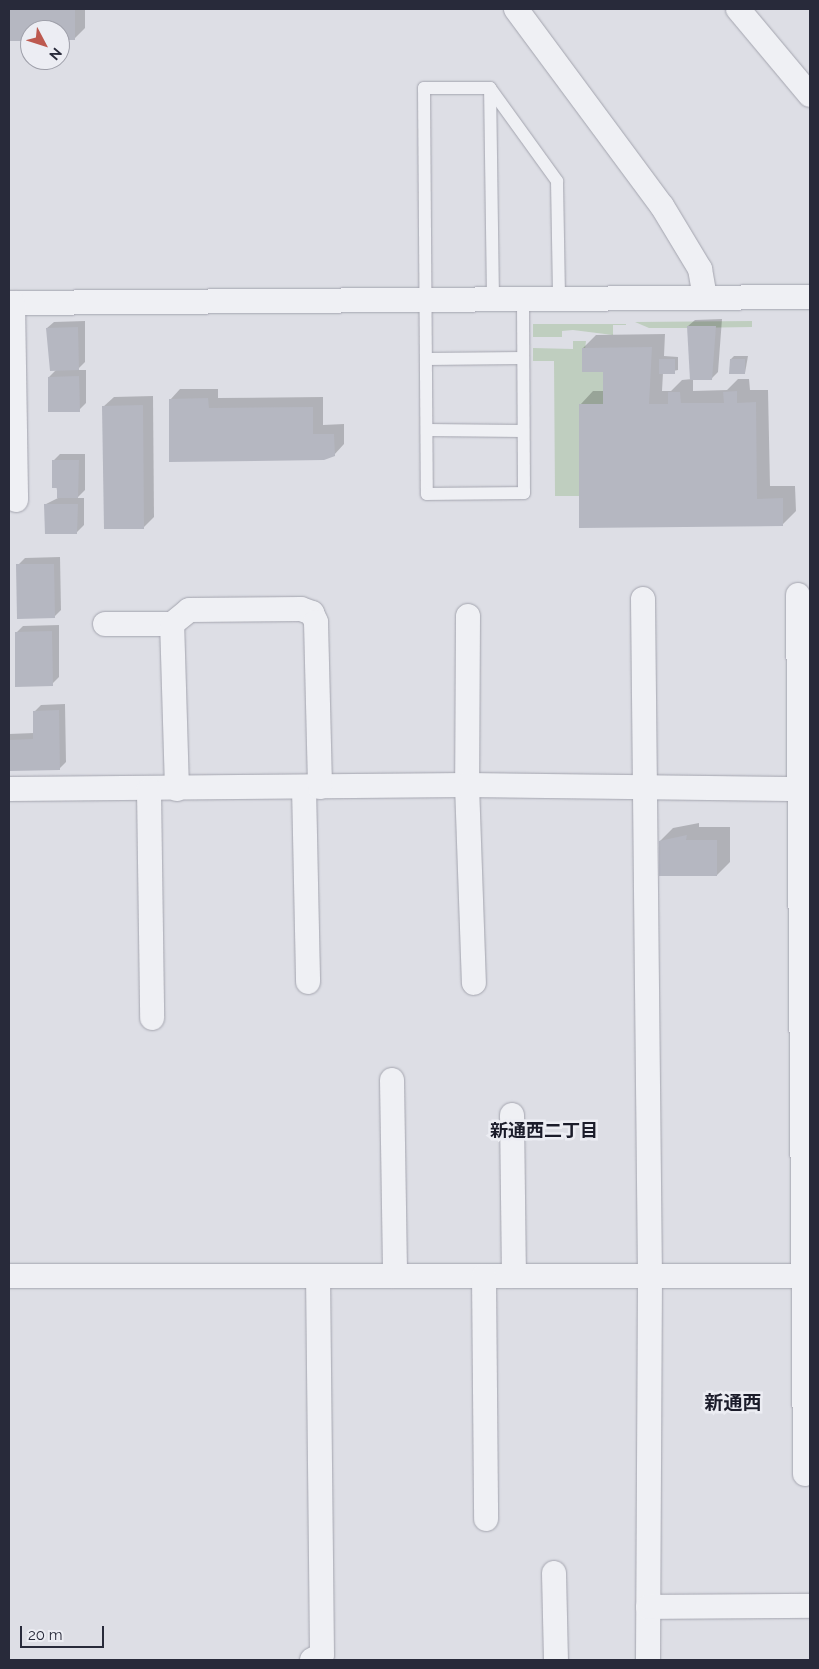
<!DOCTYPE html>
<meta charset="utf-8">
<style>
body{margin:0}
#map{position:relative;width:819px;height:1669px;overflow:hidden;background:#dddee5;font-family:Raleway,"Noto Sans JP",sans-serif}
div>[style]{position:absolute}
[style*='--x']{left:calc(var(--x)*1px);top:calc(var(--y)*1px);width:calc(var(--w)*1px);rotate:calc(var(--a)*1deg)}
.green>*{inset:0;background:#bfcebf}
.shadow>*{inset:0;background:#0003}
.building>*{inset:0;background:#b5b7c1}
.roads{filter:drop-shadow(0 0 1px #a3a4ae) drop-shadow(0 0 1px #a3a4ae)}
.lane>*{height:12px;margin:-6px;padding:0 6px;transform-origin:6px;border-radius:6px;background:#eff0f4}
.street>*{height:24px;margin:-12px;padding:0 12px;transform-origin:12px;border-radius:12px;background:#eff0f4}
span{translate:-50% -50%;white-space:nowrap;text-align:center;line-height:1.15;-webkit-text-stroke:5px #ecedf3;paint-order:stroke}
.neighbourhood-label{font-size:18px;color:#1b1c2a;font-weight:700}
.quarter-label{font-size:19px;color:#1b1c2a;font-weight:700}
.frame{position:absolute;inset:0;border:10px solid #282a3a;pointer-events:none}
.north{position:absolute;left:20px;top:20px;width:50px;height:50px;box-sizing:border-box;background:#ecedf3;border:1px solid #9e9fa9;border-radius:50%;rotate:130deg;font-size:14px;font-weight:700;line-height:20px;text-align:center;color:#282a3a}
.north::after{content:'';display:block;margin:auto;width:18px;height:22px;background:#bd594f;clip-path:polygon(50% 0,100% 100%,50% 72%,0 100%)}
.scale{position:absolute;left:20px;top:1626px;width:84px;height:22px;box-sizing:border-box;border:2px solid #282a3a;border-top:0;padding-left:6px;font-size:15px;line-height:18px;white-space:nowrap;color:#282a3a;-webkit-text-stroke:4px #ecedf3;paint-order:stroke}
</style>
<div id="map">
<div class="green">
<i style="clip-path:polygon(752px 321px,752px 327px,687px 328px,649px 328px,635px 322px)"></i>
<i style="clip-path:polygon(533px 324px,626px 324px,626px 325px,613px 325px,613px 335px,573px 330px,562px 331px,562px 337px,533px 337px)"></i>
<i style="clip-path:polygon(573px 341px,586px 341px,582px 372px,603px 372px,603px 404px,579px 404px,579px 496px,555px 496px,554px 361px,533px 361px,533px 348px,573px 349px)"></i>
</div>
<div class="shadow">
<i style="clip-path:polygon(9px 9px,85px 9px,85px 28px,74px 39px,60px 39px,60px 30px,30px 30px,30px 39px,9px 40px)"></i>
<i style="clip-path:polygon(722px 319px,718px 372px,711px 379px,693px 378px,693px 391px,727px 390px,738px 379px,749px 379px,750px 390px,768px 390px,770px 486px,795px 486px,796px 511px,782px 525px,580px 405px,593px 391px,604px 391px,604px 371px,583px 348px,596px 335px,665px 334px,664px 356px,678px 357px,678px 370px,663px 373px,662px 391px,671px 391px,682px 380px,692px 379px,688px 326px,695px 320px)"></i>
<i style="clip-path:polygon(85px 321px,85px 362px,77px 370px,86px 370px,86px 403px,79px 410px,49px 377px,57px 369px,47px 328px,54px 322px)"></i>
<i style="clip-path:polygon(734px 356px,748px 356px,745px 373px,731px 359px)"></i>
<i style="clip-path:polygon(180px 389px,218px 389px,218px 398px,323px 397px,323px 425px,344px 424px,344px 444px,334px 455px,170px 400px)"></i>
<i style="clip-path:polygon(153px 396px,154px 517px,144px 527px,103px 407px,114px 397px)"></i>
<i style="clip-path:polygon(60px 454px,85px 454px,85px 490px,77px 498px,84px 498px,84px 525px,77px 532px,46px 504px,58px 498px,53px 461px)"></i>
<i style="clip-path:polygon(60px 557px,61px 610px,54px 617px,18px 565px,25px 558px)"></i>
<i style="clip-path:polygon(59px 625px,59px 677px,52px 684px,16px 633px,23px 626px)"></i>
<i style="clip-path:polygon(65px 704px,66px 762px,59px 769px,9px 770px,9px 734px,34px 733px,34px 712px,41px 705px)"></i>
<i style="clip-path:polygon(699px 823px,699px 827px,730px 827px,730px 862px,717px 875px,660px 841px,673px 828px)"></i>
</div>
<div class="building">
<i style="clip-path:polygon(9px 9px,75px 9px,75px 40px,60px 40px,60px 30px,30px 30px,30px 41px,9px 41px)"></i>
<i style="clip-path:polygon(687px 326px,716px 326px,712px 380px,690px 380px)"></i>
<i style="clip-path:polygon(78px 327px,79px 370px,50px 371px,46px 328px)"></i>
<i style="clip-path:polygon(652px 347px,649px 404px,668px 404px,668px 392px,680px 392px,681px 403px,724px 403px,723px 392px,737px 391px,737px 403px,756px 402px,757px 499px,783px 498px,783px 526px,579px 528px,579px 404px,603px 404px,603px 372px,582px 372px,582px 348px)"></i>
<i style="clip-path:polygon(659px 359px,675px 359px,675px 374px,659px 374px)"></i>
<i style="clip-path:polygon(730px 359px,745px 359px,745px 374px,729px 374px)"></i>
<i style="clip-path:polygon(79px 376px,80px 412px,48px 412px,48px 377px)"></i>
<i style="clip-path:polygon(208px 398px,209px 408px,313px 407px,313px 434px,334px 434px,335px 456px,324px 460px,169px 462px,169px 399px)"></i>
<i style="clip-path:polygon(143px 405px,144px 529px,104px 529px,102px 406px)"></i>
<i style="clip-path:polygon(52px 460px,79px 460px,78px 498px,57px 498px,57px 488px,52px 488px)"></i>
<i style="clip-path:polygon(44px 504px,78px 504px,77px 534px,45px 534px)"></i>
<i style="clip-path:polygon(16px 564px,54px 564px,55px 618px,17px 619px)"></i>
<i style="clip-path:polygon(52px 631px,53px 686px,15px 687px,15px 632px)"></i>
<i style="clip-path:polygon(59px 710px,60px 770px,9px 771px,9px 740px,33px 739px,33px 711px)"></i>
<i style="clip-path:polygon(687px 835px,686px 840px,717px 840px,717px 876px,659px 876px,659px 841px)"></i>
</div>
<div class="roads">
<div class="lane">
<i style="--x:490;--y:88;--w:115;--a:54.2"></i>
<i style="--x:557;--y:181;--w:117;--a:89"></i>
<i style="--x:493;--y:299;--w:211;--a:-90.8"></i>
<i style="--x:490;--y:88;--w:66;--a:180"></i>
<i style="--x:424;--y:88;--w:406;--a:89.6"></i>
<i style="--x:427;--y:494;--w:97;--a:-0.6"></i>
<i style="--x:524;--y:493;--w:195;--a:-90.3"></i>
<i style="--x:426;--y:359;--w:97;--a:-0.6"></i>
<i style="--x:427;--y:430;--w:96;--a:0.6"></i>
</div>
<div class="street">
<i style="--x:516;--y:9;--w:245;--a:53.5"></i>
<i style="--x:662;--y:206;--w:74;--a:58.9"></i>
<i style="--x:700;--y:269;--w:28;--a:80"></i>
<i style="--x:738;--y:9;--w:112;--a:50.1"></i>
<i style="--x:9;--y:303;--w:801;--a:-0.43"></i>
<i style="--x:13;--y:303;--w:197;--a:89.1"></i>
<i style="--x:798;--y:595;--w:879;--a:89.54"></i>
<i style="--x:643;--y:599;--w:677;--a:89.41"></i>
<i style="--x:650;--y:1276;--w:384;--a:90.3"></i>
<i style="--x:468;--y:616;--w:169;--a:90.3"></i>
<i style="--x:467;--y:785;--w:198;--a:88"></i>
<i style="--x:105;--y:624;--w:67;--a:0"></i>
<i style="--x:304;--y:787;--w:195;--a:88.8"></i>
<i style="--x:9;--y:789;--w:458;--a:-0.5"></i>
<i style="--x:467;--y:785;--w:343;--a:0.7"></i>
<i style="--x:177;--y:789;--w:165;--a:-91.7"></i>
<i style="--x:172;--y:624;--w:22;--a:-39"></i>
<i style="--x:189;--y:610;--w:112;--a:-0.5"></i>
<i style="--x:301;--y:609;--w:12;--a:20"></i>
<i style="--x:312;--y:613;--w:10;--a:66"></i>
<i style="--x:316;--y:622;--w:165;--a:88.6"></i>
<i style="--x:149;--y:790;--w:228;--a:89.2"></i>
<i style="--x:392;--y:1080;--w:196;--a:89.1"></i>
<i style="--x:512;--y:1115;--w:161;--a:89.3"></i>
<i style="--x:9;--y:1276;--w:801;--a:0"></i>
<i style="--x:484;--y:1276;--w:243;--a:89.5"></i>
<i style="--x:554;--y:1573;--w:87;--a:88.7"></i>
<i style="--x:648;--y:1607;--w:162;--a:-0.4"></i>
<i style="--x:312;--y:1660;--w:11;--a:-27"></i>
<i style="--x:322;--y:1655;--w:379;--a:-90.6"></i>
</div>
</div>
<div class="neighbourhood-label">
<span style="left:544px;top:1131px">新通西二丁目</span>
</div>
<div class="quarter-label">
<span style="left:733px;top:1403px">新通西</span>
</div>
<div class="frame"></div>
<div class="north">N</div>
<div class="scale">20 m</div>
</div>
